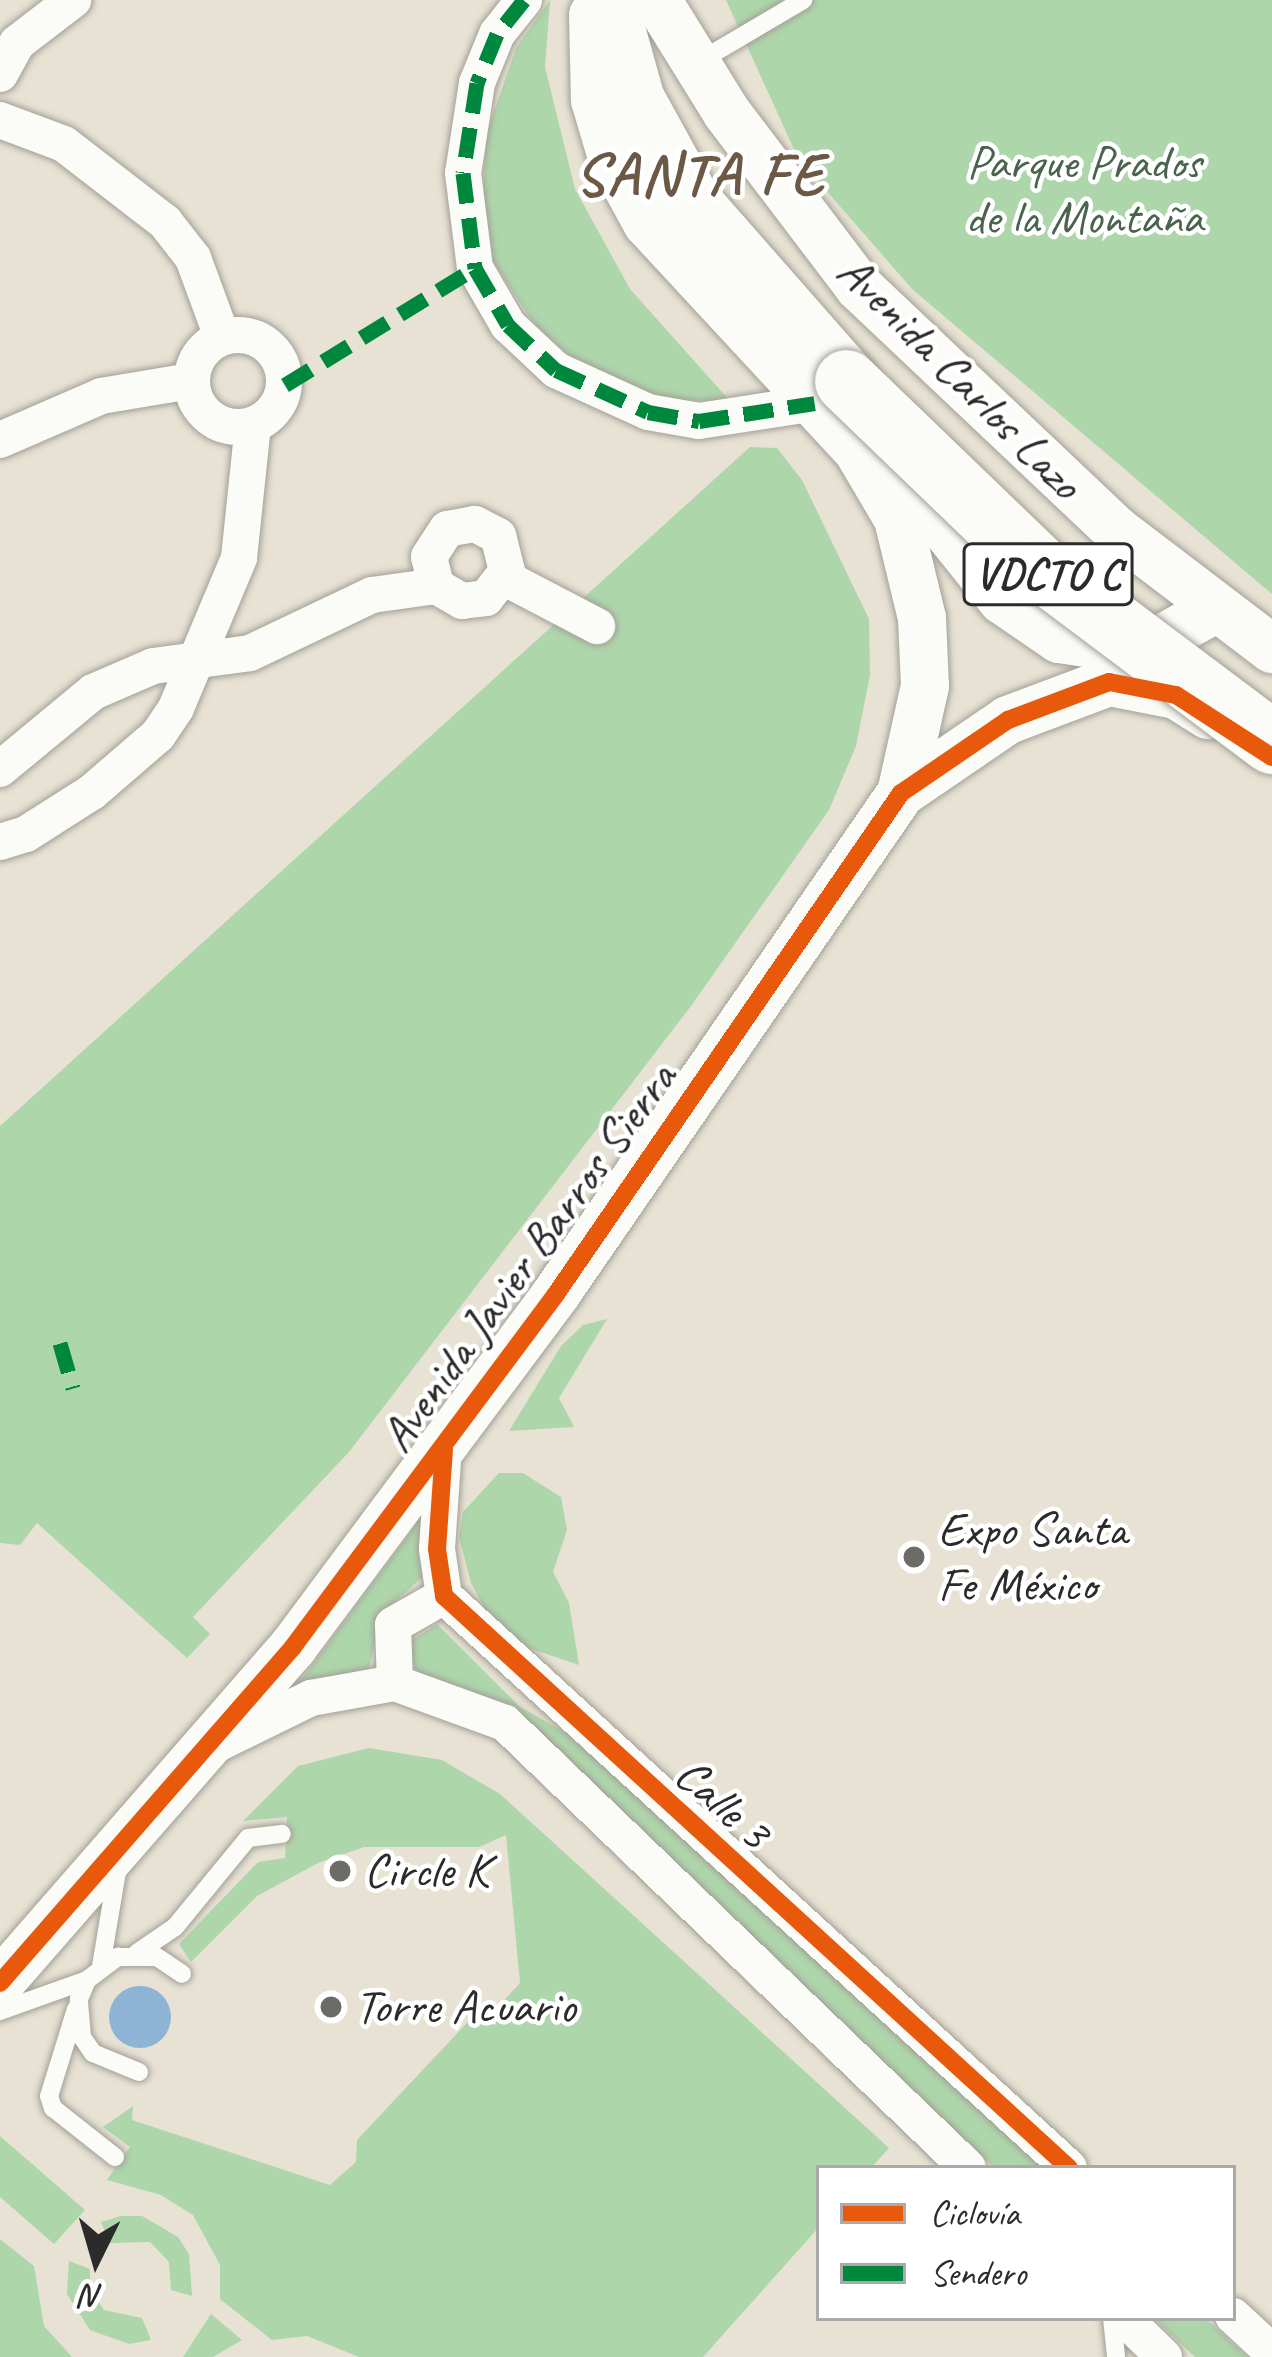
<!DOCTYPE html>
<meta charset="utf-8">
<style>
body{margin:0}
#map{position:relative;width:1272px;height:2357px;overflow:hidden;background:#e7e2d3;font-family:Caveat,sans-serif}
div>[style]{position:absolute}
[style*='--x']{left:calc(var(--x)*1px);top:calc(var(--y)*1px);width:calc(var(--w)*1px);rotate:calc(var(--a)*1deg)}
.green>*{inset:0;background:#aed6ab}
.water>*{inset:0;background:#8db4d5}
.round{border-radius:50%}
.roads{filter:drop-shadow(0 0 3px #a3a098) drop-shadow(0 0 3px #a3a098)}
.lane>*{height:18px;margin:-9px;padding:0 9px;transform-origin:9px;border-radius:9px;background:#fbfbf8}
.street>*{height:36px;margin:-18px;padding:0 18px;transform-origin:18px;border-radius:18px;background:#fbfbf8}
.street>.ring{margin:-18px;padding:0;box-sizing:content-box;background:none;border:36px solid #fbfbf8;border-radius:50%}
.secondary>*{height:48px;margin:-24px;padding:0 24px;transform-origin:24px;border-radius:24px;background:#fbfbf8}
.highway>*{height:63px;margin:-31.5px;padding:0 31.5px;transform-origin:31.5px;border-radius:31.5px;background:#fbfbf8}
.bridges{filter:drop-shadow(0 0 3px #a3a098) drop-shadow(0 0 3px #a3a098)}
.highway-bridge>*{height:63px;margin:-31.5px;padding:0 31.5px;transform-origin:31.5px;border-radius:31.5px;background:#fbfbf8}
.quiet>*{height:15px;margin-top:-7.5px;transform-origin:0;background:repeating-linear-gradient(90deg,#00873e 0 30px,transparent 0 45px)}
.cycleway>*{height:18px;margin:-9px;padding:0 9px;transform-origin:9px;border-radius:9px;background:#e8590c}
.dots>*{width:33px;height:33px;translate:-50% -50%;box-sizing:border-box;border:6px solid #fff;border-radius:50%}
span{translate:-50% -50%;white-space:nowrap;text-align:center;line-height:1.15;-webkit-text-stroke:9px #fff;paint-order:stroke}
.shield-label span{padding:3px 9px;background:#fff;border:3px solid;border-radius:9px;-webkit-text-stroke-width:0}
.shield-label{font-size:45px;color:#2b2b2b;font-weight:700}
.park-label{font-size:48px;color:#49644d}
.street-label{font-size:48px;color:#2b2b2b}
.poi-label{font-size:48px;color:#2b2b2b}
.left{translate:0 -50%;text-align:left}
.district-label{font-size:60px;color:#6c5945;font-weight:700;letter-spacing:3px}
.legend{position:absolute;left:816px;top:2165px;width:420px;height:156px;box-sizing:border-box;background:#fff;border:3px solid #aaa;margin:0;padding:15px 21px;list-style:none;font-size:36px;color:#2b2b2b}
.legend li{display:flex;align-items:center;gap:24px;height:60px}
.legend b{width:60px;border:3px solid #aaa}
.north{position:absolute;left:36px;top:2201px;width:120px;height:120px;-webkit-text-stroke:9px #fff;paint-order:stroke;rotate:185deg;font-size:33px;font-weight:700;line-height:48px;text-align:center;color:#2b2b2b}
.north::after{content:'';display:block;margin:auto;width:42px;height:54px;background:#2b2b2b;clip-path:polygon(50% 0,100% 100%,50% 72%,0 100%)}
</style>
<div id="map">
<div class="green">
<i style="clip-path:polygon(550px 0,545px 67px,575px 189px,630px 289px,730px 401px,672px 400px,590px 374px,534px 324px,493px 261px,483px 200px,486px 135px,516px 48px)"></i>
<i style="clip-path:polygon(726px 0,1272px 0,1272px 594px,912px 289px,798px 158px)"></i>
<i style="clip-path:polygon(750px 447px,777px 448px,802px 480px,869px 619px,870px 675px,856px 746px,829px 810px,691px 1006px,349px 1452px,193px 1617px,210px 1634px,187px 1658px,37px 1523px,20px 1545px,0 1543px,0 1126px)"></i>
<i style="clip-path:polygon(607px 1319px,559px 1398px,574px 1427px,509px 1431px,561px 1346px,583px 1325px)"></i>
<i style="clip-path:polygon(499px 1473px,523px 1473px,561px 1497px,567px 1530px,553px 1572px,569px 1603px,579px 1665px,514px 1643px,494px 1626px,471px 1583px,459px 1537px,463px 1512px)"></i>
<i style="clip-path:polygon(421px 1518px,426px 1574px,381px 1614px,368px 1673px,288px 1698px)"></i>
<i style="clip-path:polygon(437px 1624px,519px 1706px,594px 1749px,1044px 2168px,995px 2168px,542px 1739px,420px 1675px,408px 1659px,409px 1642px)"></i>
<i style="clip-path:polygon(369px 1748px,442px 1760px,500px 1794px,889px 2148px,871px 2168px,819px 2168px,819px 2227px,703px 2357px,359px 2357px,307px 2336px,272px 2340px,220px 2299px,220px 2265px,193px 2215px,161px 2195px,107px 2180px,130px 2147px,103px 2127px,133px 2106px,132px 2120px,330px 2185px,356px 2162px,357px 2140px,478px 2011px,487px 2019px,520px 1983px,506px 1835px,479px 1847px,364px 1847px,318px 1863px,257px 1896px,191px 1962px,179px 1944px,258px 1862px,285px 1858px,287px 1817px,243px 1821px,298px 1766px)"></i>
<i style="clip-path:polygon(0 2136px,85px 2210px,54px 2244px,0 2197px)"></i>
<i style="clip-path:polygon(121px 2216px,142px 2216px,178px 2237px,189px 2254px,192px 2296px,171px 2290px,169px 2262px,150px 2242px,110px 2243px,101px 2222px)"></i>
<i style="clip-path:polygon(0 2239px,34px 2266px,44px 2326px,72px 2357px,0 2357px)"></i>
<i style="clip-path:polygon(69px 2261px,90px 2269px,90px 2289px,104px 2310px,142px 2318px,151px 2340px,129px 2344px,90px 2330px,67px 2294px)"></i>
<i style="clip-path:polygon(211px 2314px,242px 2340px,213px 2357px,183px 2357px)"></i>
<i style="clip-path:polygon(1154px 2318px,1205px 2318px,1247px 2357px,1195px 2357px)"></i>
</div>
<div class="water">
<i class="round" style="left:109px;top:1986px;width:62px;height:62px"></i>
</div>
<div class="roads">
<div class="lane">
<i style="--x:700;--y:61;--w:120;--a:-30.6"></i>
<i style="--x:137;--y:1953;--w:46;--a:-34.4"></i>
<i style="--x:175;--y:1927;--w:115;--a:-50.6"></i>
<i style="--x:248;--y:1838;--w:34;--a:-7"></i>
<i style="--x:101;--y:1966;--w:102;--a:-80.4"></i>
<i style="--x:76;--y:2009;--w:91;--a:107.2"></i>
<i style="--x:49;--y:2096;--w:13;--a:72"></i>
<i style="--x:53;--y:2108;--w:79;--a:38.3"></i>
<i style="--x:0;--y:2011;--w:92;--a:-19.6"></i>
<i style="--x:139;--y:2072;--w:50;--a:-157.6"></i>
<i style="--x:93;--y:2053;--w:19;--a:-125"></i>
<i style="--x:82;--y:2037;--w:38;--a:-95"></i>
<i style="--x:79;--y:1999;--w:21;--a:-67"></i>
<i style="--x:87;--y:1980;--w:39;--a:-37"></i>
<i style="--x:118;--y:1957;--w:39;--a:0"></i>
<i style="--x:157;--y:1957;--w:30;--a:34"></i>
<i style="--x:1112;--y:2318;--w:39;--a:84"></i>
</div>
<div class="street">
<i style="--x:524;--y:0;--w:43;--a:128.5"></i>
<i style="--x:497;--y:34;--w:53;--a:112.2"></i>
<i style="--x:477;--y:83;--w:91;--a:98.8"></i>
<i style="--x:463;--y:173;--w:96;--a:82.8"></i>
<i style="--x:475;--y:268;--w:66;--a:59.9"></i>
<i style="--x:508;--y:325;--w:66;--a:43.2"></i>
<i style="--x:556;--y:370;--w:101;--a:24.5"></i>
<i style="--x:648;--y:412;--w:52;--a:10"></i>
<i style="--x:699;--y:421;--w:117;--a:-8.8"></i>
<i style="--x:0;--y:74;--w:35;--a:-61"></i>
<i style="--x:17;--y:43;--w:71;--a:-37.5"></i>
<i style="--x:0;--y:120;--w:68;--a:20.6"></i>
<i style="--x:64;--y:144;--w:128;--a:37.7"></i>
<i style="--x:165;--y:222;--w:46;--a:52.1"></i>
<i style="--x:193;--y:258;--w:84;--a:69.8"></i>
<i class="ring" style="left:192px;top:335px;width:56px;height:56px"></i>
<i style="--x:0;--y:440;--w:110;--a:-23.5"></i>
<i style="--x:101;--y:396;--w:91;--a:-9.5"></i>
<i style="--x:505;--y:578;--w:104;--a:27.6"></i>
<i style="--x:0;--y:769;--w:121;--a:-39.6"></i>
<i style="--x:93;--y:692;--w:65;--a:-23.4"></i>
<i style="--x:153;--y:666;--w:98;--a:-7.6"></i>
<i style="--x:250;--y:653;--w:135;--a:-25.4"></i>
<i style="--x:372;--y:595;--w:65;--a:-8"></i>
<i style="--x:436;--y:586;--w:30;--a:30"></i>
<i style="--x:462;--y:601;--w:24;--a:-7"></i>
<i style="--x:486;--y:598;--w:34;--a:-52"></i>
<i style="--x:507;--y:571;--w:36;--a:-104"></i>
<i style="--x:498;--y:536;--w:26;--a:-152"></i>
<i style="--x:475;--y:524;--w:28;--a:170"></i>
<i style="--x:447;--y:529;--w:33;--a:123"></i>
<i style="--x:429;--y:557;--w:30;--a:76"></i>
<i style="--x:0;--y:842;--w:27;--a:-17"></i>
<i style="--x:26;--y:834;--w:78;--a:-32.5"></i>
<i style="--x:92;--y:792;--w:87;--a:-40.8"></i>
<i style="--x:158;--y:735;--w:32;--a:-56"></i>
<i style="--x:176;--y:708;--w:163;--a:-67.2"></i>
<i style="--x:239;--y:558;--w:134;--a:-84"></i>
<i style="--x:444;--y:1446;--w:103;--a:93.9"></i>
<i style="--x:437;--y:1549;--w:48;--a:81.5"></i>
<i style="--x:444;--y:1596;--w:847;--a:42.46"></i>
<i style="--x:395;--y:1683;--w:58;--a:-92"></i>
<i style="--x:393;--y:1625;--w:59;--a:-29.6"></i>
<i style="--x:217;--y:1744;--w:105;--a:-26.1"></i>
<i style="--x:311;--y:1698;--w:85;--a:-10.1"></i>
<i style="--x:395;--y:1683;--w:117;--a:20"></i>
<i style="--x:505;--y:1723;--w:642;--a:43.86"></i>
<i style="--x:1233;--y:2316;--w:53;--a:42.7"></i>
<i style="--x:1124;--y:2318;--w:56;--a:44.3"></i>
</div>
<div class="secondary">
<i style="--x:657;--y:0;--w:133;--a:58.2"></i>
<i style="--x:727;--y:113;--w:218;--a:52.8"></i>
<i style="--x:859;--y:287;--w:355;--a:43.4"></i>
<i style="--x:1117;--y:531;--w:195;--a:37.3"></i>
<i style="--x:593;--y:15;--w:85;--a:88.7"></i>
<i style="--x:595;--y:100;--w:64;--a:73.6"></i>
<i style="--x:613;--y:161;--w:71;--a:61.3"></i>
<i style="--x:647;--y:223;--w:311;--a:47.2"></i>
<i style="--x:858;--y:451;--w:79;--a:59.5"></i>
<i style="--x:898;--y:519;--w:102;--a:76.4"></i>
<i style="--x:922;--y:618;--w:68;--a:87.5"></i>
<i style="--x:925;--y:686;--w:110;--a:102.6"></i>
<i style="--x:882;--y:484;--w:49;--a:25.5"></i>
<i style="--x:926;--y:505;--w:122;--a:51.3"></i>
<i style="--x:1002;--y:600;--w:69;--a:34.4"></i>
<i style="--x:1059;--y:639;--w:82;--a:8.4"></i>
<i style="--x:1140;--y:651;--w:86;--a:-29.2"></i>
<i style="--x:0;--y:1983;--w:446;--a:-48.9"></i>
<i style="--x:293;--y:1647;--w:440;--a:-53.3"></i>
<i style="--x:556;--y:1294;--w:608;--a:-55.45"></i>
<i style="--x:901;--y:793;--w:130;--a:-34.3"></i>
<i style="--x:1008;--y:720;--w:108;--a:-20.6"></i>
<i style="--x:1109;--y:682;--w:68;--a:11"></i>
<i style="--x:1176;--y:695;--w:38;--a:32"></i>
</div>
<div class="highway">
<i style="--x:605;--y:0;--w:104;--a:74.4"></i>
<i style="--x:633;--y:100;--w:116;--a:61.2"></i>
<i style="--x:689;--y:202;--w:238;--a:48.7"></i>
</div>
</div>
<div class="bridges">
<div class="highway-bridge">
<i style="--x:846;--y:381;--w:269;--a:43.9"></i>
<i style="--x:1040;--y:568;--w:290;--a:36.9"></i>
</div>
</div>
<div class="quiet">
<i style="--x:524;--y:0;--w:43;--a:128.5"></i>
<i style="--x:497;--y:34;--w:53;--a:112.2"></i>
<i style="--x:477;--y:83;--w:91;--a:98.8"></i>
<i style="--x:463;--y:173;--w:96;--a:82.8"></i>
<i style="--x:475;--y:268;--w:66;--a:59.9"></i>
<i style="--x:508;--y:325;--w:66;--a:43.2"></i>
<i style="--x:556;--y:370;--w:101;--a:24.5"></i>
<i style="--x:648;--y:412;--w:52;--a:10"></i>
<i style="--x:699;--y:421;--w:117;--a:-8.8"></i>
<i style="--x:285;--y:385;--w:223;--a:-31.6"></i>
<i style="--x:60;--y:1343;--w:47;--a:73.9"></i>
</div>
<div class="cycleway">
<i style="--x:444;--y:1449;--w:100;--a:94"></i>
<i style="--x:437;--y:1549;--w:48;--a:81.5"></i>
<i style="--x:444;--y:1596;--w:847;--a:42.46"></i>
<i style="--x:0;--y:1983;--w:446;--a:-48.9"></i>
<i style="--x:293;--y:1647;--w:440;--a:-53.3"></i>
<i style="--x:556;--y:1294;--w:608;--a:-55.45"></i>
<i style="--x:901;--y:793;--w:130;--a:-34.3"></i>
<i style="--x:1008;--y:720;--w:108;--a:-20.6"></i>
<i style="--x:1109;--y:682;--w:68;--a:11"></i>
<i style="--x:1176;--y:695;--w:114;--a:32.9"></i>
</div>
<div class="dots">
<i style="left:914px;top:1557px;background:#6d6b66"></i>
<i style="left:340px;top:1871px;background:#6d6b66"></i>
<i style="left:331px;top:2007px;background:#6d6b66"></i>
</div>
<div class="shield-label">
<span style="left:1048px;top:574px">VDCTO C</span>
</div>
<div class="park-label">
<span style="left:1084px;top:190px">Parque Prados<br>de la Montaña</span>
</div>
<div class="street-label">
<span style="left:960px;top:377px;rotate:45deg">Avenida Carlos Lazo</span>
<span style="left:528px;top:1257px;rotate:-54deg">Avenida Javier Barros Sierra</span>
<span style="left:723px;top:1803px;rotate:42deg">Calle 3</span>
</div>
<div class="poi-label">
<span class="left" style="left:938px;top:1557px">Expo Santa<br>Fe México</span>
<span class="left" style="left:364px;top:1871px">Circle K</span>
<span class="left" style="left:355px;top:2007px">Torre Acuario</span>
</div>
<div class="district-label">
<span style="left:700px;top:174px">SANTA FE</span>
</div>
<ul class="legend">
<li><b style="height:15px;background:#e8590c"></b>Ciclovía</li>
<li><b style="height:15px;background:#00873e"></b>Sendero</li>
</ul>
<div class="north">N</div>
</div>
